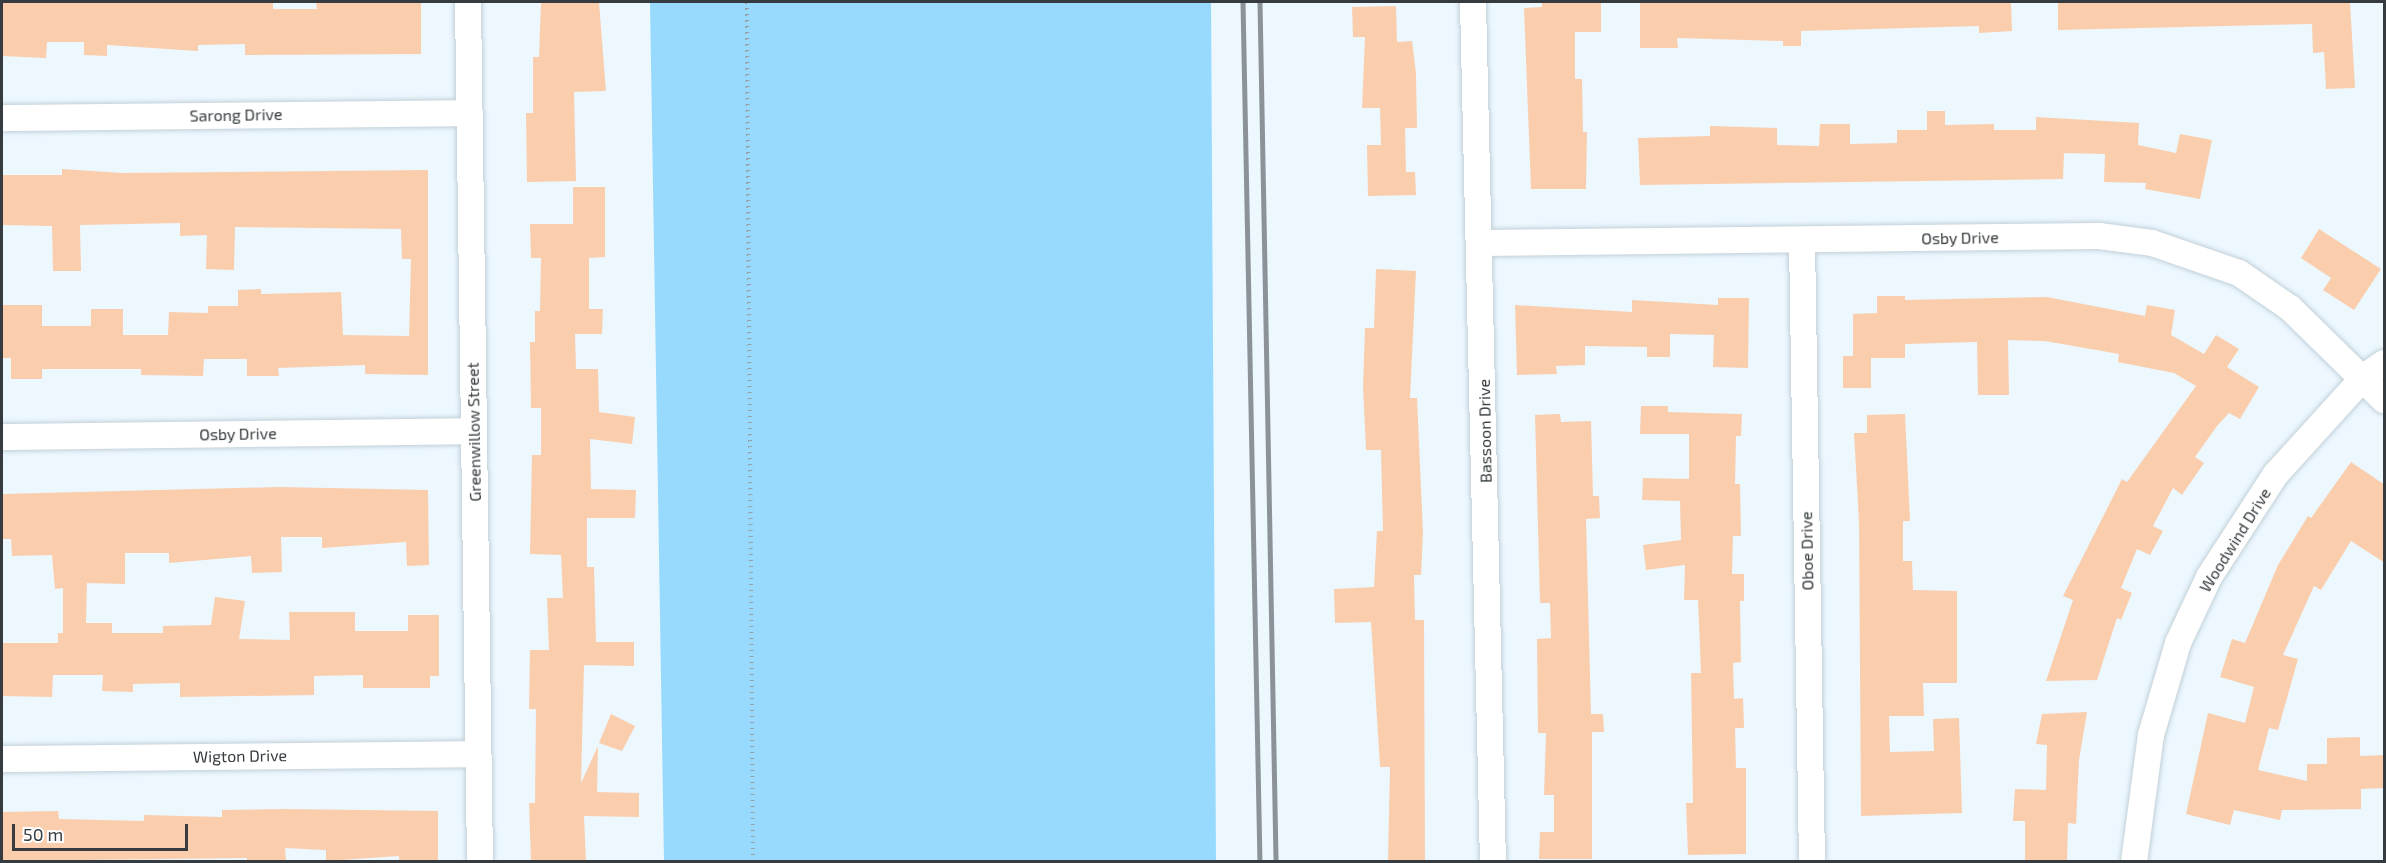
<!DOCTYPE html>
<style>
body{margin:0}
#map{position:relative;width:2386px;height:863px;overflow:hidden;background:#ecf7fe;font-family:"Exo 2",sans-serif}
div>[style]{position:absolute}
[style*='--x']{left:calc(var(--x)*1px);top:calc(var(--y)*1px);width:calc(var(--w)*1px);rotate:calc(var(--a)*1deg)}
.green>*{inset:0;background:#97dafd}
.building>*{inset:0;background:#facead}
.path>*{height:4px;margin-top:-2px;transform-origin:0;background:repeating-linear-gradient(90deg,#97a0a5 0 1.5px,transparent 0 6px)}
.roads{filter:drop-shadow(0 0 2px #c2d0d8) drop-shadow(0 0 2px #c2d0d8)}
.street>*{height:26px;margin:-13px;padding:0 13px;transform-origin:13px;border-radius:13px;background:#fff}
.rail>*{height:4.5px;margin:-2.25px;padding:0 2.25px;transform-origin:2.25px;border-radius:2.25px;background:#8b9398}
span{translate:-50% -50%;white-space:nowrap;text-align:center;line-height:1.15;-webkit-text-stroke:4.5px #fff;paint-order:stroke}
.street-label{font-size:16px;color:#353b3e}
.frame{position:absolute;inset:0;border:3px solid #353b3e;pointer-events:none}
.scale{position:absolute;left:12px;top:824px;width:176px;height:27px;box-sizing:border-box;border:3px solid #353b3e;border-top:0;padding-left:8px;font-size:18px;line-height:21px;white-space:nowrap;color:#353b3e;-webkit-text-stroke:4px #fff;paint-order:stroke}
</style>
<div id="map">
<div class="green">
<i style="clip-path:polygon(650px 2px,1211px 2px,1216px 861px,664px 861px)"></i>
</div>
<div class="building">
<i style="clip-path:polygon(273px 2px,273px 9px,317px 9px,316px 2px,421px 2px,421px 54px,245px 55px,245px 44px,198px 45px,198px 51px,107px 45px,107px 56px,84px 55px,84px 42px,47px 42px,46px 58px,2px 56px,2px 3px)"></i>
<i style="clip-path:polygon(541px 2px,599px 2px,606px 91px,574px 92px,576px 181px,527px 182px,526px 113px,533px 113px,533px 57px,539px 57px)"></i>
<i style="clip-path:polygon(1542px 2px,1601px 2px,1601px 32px,1575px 32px,1575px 79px,1582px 79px,1583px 132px,1587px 132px,1586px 189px,1531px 189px,1524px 8px,1542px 7px)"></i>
<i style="clip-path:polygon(1640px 2px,2011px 2px,2012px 31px,1979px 33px,1979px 26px,1801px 31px,1801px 46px,1783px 46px,1783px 41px,1677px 38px,1678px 48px,1640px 48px)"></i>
<i style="clip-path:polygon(2058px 2px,2350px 2px,2355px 88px,2326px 89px,2324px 52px,2313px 53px,2312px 24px,2058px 30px)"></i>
<i style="clip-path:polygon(1396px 6px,1397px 42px,1412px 41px,1416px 73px,1417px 128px,1405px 128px,1406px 172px,1415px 172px,1416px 195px,1368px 196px,1367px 145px,1381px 145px,1380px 108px,1362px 108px,1365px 37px,1353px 37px,1352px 7px)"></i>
<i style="clip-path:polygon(1927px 111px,1945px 111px,1945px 125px,1994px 124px,1994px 130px,2036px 130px,2036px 117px,2139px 123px,2138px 145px,2176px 153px,2180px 134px,2212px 140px,2200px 199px,2145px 189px,2146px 183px,2104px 182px,2105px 154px,2064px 153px,2063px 179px,1640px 185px,1638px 138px,1710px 136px,1710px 126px,1777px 128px,1777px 145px,1819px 146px,1820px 124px,1850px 124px,1850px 144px,1897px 143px,1897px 130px,1927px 130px)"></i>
<i style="clip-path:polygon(62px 169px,122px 173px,428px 170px,428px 375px,365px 374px,365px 365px,278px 368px,279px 376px,247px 376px,247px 359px,204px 359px,203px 376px,141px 375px,141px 369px,42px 369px,42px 379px,11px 379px,11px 358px,2px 358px,2px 305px,42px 305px,42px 326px,91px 326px,91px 309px,123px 309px,123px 335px,168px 335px,169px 312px,208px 313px,208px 306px,238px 306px,238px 290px,261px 289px,261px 294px,341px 292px,343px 335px,409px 336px,411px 259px,402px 259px,401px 229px,235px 227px,234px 270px,206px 269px,207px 235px,180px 236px,180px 223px,80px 225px,81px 271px,53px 271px,52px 226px,2px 225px,2px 175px,62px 175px)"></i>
<i style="clip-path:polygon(573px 187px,605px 187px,605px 257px,589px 258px,589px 309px,603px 309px,602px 334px,575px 334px,576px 369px,598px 369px,599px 412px,635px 417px,632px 444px,590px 439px,591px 489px,636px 490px,635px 518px,587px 518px,587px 567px,594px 567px,596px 642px,634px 642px,634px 666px,584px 665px,581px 783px,598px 746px,597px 792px,639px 793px,639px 817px,584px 816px,586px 861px,531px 861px,529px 803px,535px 803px,536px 709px,529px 709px,530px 650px,549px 650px,547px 598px,563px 598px,561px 555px,530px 554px,532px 455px,541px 455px,541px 408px,531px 408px,530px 342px,535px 342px,535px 311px,540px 311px,541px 258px,531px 258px,530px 224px,573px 224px)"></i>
<i style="clip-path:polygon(2319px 229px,2381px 269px,2354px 310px,2323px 290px,2331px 278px,2301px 258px)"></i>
<i style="clip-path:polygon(1376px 269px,1416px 271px,1410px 398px,1417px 398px,1423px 533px,1421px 575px,1414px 575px,1415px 620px,1424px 620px,1425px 861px,1388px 861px,1390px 767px,1380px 767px,1371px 622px,1335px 623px,1334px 589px,1374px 587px,1377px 531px,1383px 531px,1381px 450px,1366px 450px,1363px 387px,1365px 328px,1374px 328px)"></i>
<i style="clip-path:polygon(1877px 296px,1905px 296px,1905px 300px,2047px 297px,2145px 316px,2147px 305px,2175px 310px,2171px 335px,2204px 354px,2216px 335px,2239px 349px,2227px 367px,2259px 387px,2240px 419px,2229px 413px,2217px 426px,2195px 457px,2204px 463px,2182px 495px,2173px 488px,2153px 526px,2163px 531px,2150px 555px,2137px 549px,2121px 588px,2132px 593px,2121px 620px,2117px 618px,2097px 680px,2046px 681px,2073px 600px,2063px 596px,2122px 479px,2127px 482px,2196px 386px,2174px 373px,2118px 362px,2119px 354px,2045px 341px,2008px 340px,2009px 395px,1978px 395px,1977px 342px,1905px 344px,1905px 358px,1871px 358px,1871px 388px,1843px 388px,1843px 356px,1853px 356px,1853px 314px,1877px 313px)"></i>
<i style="clip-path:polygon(1718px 298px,1749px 298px,1748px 368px,1713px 367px,1714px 335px,1670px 334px,1670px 357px,1647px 357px,1647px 347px,1585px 346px,1585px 365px,1556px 366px,1557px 374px,1517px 375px,1515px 305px,1632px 312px,1632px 300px,1718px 305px)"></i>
<i style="clip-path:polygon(1641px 406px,1668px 406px,1668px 412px,1742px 414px,1741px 436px,1736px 436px,1735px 484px,1740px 484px,1741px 536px,1733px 536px,1732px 574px,1744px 574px,1744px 601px,1740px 601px,1741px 662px,1733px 663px,1734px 699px,1743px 698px,1744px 728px,1735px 728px,1736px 768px,1746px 768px,1746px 854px,1688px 855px,1686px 803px,1693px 803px,1691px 673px,1701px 673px,1698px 600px,1684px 600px,1685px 565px,1646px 570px,1643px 545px,1681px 540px,1680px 501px,1642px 500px,1643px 478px,1689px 479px,1689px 434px,1640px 434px)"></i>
<i style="clip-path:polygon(1560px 414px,1561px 422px,1591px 421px,1593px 496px,1599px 496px,1600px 518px,1586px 519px,1591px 714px,1603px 714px,1604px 732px,1592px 732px,1592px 859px,1539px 859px,1540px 832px,1554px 832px,1554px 795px,1544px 795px,1546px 733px,1538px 733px,1537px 639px,1551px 638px,1550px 603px,1540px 603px,1535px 415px)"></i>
<i style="clip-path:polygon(1905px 414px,1910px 521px,1903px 521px,1903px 561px,1912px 561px,1913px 590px,1957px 591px,1957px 683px,1923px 683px,1924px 716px,1889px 716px,1890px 752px,1934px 751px,1933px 719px,1959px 718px,1962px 813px,1861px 816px,1859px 521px,1854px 433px,1867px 433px,1867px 415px)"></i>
<i style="clip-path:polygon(2351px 462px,2385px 485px,2385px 563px,2351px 541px,2321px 590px,2314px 586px,2283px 655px,2298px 659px,2278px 730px,2269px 728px,2258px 770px,2307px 781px,2307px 764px,2327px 764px,2327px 738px,2360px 737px,2360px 756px,2385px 755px,2385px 788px,2361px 789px,2361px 809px,2282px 810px,2280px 820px,2234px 810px,2230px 825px,2186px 814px,2208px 713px,2245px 723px,2254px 687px,2220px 677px,2232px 639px,2245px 643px,2278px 565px,2308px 516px,2311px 518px)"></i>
<i style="clip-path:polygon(279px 487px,428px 490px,429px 565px,407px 566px,406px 542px,322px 548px,322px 537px,281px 537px,282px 572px,252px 573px,251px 556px,169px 563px,169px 553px,125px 553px,125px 584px,87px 583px,86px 623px,112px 623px,112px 633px,163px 633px,163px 626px,211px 625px,215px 597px,245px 601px,239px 639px,290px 640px,289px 612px,355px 612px,355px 631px,408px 631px,408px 615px,439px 615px,439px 676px,430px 676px,430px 688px,363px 688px,363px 675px,314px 676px,314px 695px,180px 697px,180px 683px,133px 684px,133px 692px,102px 691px,103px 675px,53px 675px,52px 697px,2px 696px,2px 643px,58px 643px,58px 633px,63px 633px,63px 588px,55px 589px,52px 555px,12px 556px,11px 539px,2px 539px,2px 494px)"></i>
<i style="clip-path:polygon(2087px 712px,2079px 760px,2076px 824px,2068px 823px,2067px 861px,2025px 861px,2025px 821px,2013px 821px,2015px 789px,2046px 790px,2047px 745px,2036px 744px,2042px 714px)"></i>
<i style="clip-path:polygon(611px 714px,635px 726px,622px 751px,599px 743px)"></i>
<i style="clip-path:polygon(285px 809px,438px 811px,438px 861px,399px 861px,399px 856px,326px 861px,326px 850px,285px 848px,286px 861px,247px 861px,247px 858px,3px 861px,2px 812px,58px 811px,59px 819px,144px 821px,144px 815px,222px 817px,222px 810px)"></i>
</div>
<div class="path">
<i style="--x:747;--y:2;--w:860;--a:89.6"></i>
</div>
<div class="roads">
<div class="street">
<i style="--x:468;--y:2;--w:860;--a:89.2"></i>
<i style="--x:1473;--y:2;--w:860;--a:88.67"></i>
<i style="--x:2;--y:118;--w:468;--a:-0.6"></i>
<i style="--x:1802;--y:240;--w:622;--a:89.08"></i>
<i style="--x:1482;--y:243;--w:617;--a:-0.65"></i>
<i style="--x:2099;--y:236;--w:53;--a:7.5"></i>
<i style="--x:2152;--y:243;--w:92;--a:19"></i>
<i style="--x:2239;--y:273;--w:62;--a:34.5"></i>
<i style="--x:2290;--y:308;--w:132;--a:44.4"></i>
<i style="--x:2;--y:437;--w:472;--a:-0.7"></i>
<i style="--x:2;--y:759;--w:476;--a:-0.6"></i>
<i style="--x:2134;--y:862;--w:128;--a:-82.4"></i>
<i style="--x:2151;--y:735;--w:96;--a:-73.6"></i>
<i style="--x:2178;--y:643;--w:73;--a:-64.8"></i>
<i style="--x:2209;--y:577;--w:123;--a:-57"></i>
<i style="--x:2276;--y:474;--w:132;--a:-47.8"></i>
<i style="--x:2365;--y:376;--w:23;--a:-34"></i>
</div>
</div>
<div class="rail">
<i style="--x:1243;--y:2;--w:860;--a:88.87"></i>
<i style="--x:1260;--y:2;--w:860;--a:88.93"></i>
</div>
<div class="street-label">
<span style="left:236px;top:115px;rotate:-1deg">Sarong Drive</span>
<span style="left:1960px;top:238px;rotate:-1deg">Osby Drive</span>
<span style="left:1485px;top:431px;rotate:-91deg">Bassoon Drive</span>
<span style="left:474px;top:432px;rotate:-91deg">Greenwillow Street</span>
<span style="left:238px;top:434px;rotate:-1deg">Osby Drive</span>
<span style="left:2235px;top:540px;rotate:-58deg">Woodwind Drive</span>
<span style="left:1807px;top:551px;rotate:-91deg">Oboe Drive</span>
<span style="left:240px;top:756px;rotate:-1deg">Wigton Drive</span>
</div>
<div class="frame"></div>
<div class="scale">50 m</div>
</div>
